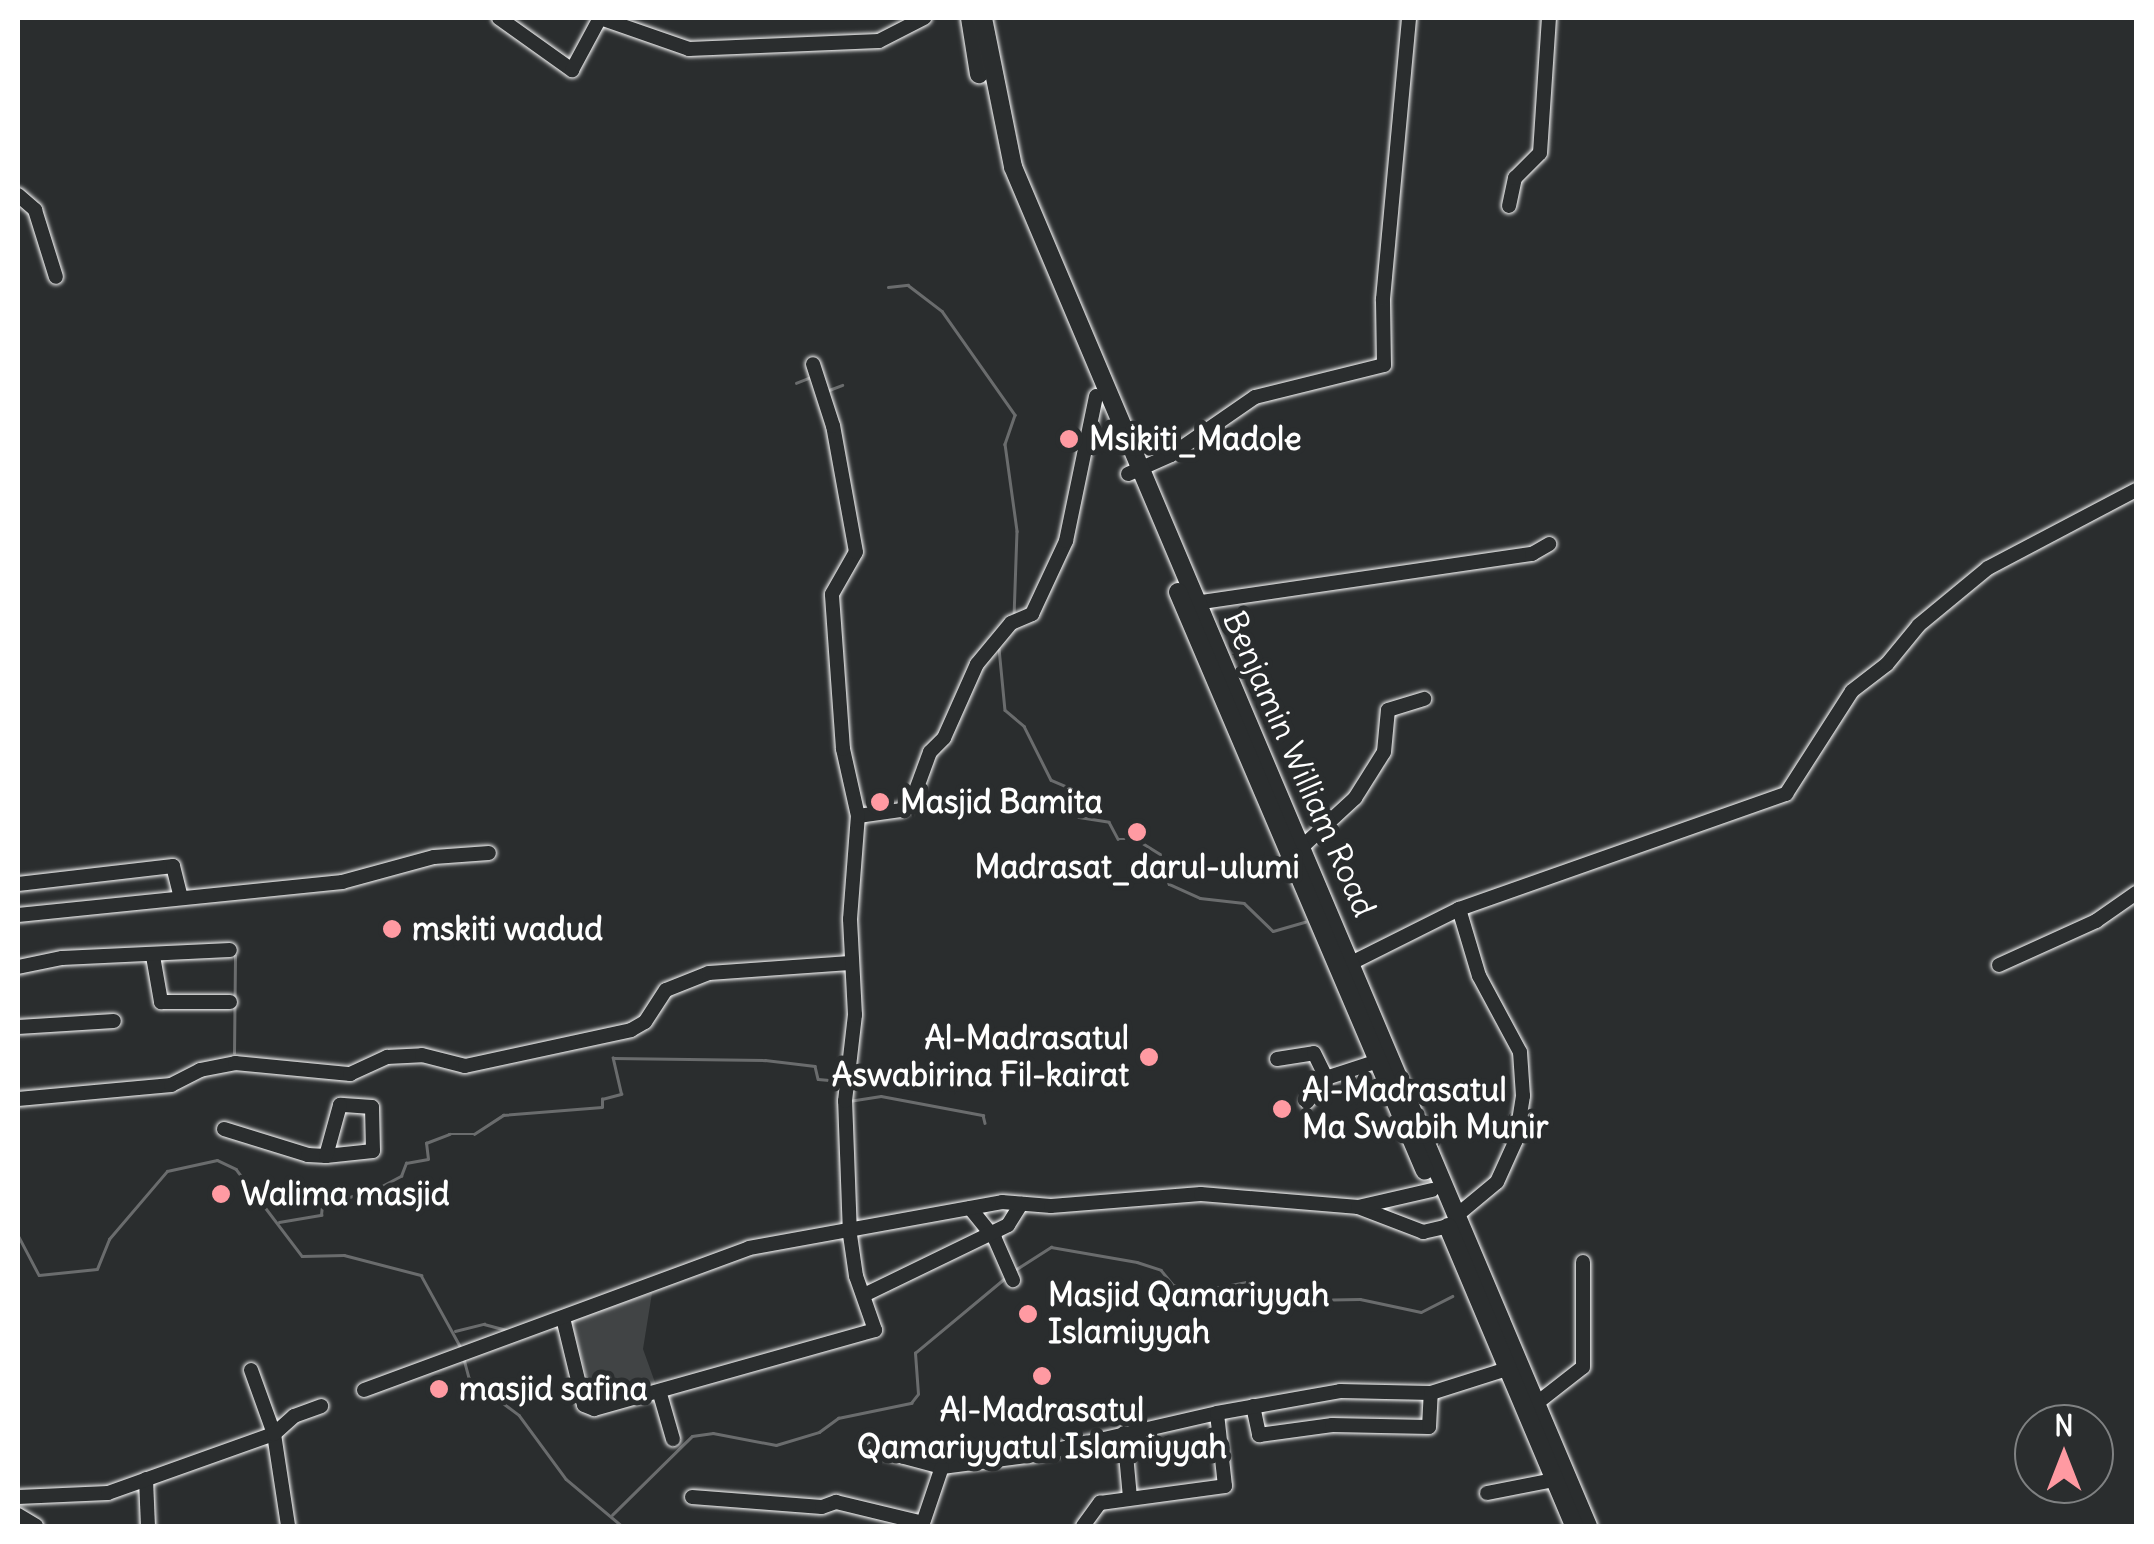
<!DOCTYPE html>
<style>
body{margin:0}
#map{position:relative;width:2154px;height:1544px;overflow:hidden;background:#2a2d2e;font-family:Delius,sans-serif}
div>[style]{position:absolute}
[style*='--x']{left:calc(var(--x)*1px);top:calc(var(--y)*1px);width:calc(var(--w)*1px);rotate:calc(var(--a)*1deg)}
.green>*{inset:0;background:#414445}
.stream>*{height:2.5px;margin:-1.25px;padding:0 1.25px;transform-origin:1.25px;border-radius:1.25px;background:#6a6c6d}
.roads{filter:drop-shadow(0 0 2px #fff) drop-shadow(0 0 2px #fff)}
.minor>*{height:14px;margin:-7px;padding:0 7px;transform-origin:7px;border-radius:7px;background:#2a2d2e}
.major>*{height:18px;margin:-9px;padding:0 9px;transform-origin:9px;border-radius:9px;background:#2a2d2e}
.dots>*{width:28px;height:28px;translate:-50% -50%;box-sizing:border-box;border:5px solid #2a2d2e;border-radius:50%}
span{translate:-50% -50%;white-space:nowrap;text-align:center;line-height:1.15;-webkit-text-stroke:10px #2a2d2e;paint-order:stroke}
.poi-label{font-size:32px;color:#fff;font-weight:700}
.left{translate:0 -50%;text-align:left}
.right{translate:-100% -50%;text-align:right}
.street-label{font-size:32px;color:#fff}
.frame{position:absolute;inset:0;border:20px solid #fff;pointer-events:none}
.north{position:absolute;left:2014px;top:1404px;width:100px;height:100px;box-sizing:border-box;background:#2a2d2e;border:2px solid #7f8182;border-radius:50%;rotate:0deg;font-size:28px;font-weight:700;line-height:40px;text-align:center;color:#fff}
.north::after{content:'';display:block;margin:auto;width:35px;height:45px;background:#ff9aa2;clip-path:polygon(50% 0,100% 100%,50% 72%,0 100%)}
</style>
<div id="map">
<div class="green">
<i style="clip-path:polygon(652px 1293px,643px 1349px,657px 1388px,593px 1400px,571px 1320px)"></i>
</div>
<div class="stream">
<i style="--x:888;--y:287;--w:20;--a:-6"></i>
<i style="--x:908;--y:285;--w:43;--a:37.4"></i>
<i style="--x:942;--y:311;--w:127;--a:54.9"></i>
<i style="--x:1015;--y:415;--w:31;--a:109"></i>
<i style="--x:1005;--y:444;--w:88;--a:82.1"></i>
<i style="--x:1017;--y:531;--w:84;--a:92"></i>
<i style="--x:796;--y:383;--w:16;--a:-22"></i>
<i style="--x:829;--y:390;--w:14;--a:-21"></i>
<i style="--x:999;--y:648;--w:62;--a:84.5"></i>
<i style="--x:1005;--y:710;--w:25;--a:40"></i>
<i style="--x:1024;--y:726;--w:60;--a:63.4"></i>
<i style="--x:1051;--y:780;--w:25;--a:23"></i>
<i style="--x:1074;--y:790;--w:27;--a:80"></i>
<i style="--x:1079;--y:817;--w:30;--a:9"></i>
<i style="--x:1109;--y:822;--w:19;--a:62"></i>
<i style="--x:1118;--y:839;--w:18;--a:0"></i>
<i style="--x:1136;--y:839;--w:28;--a:32"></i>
<i style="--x:1160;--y:854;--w:31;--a:73"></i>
<i style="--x:1169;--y:884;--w:34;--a:24"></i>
<i style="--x:1200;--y:898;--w:44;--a:6.5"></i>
<i style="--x:1244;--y:903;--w:40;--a:44"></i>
<i style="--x:1273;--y:931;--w:33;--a:-16"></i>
<i style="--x:234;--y:1053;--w:97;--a:-89.4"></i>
<i style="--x:849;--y:1101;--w:32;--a:-9"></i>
<i style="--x:881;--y:1096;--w:104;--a:10.6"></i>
<i style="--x:983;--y:1115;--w:8;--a:76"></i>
<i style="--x:279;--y:1222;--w:43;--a:-9.5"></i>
<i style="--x:321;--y:1215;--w:9;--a:-84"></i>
<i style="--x:322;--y:1206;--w:61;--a:-18.1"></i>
<i style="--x:380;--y:1187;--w:24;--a:-28"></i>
<i style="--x:401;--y:1176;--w:14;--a:-69"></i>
<i style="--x:406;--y:1163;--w:22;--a:-10"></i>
<i style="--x:428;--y:1159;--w:16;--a:-97"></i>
<i style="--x:426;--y:1143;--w:25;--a:-21"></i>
<i style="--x:449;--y:1134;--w:25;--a:0"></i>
<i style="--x:474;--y:1134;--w:35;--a:-33"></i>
<i style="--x:503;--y:1115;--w:99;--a:-4.6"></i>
<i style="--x:602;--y:1107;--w:8;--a:-90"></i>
<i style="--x:602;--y:1099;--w:20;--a:-15"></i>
<i style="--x:621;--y:1094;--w:37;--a:-103"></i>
<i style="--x:613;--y:1058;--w:152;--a:0.8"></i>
<i style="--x:765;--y:1060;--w:50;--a:6.8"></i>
<i style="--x:815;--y:1066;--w:13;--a:77"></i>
<i style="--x:818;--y:1079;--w:25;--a:5"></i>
<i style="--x:18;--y:1235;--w:45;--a:62.3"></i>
<i style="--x:39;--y:1275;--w:58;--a:-5.9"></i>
<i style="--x:97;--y:1269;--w:32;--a:-68"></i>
<i style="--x:109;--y:1239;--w:89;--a:-49.5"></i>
<i style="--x:167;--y:1171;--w:51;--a:-12.4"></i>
<i style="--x:217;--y:1160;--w:21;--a:25"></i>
<i style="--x:236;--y:1169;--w:109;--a:52.8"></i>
<i style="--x:302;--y:1256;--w:42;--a:-1.4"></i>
<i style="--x:344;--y:1255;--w:80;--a:14.6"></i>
<i style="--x:421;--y:1275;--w:81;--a:61.2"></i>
<i style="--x:1015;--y:1270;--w:43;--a:-32.6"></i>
<i style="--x:1051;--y:1247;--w:87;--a:9.9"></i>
<i style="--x:1137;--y:1262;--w:25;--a:18"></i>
<i style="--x:1161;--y:1270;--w:19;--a:51"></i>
<i style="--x:1173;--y:1285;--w:26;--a:13"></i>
<i style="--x:1198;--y:1291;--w:49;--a:-10.6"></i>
<i style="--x:1246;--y:1282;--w:60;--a:17.5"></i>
<i style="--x:1303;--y:1300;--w:57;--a:-1"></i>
<i style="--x:1360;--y:1299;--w:62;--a:12"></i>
<i style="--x:1421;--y:1312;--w:35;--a:-27"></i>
<i style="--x:455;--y:1331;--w:30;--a:-14"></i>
<i style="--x:484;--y:1324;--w:27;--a:15"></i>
<i style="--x:464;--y:1359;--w:20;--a:75"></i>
<i style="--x:469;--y:1378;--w:62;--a:36.5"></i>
<i style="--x:519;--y:1415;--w:79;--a:53.7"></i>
<i style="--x:566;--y:1479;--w:73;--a:40"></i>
<i style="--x:612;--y:1515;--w:112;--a:-44.6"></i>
<i style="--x:692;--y:1436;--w:21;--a:-8"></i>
<i style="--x:713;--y:1433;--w:64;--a:10.8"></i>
<i style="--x:776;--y:1445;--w:45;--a:-16.8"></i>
<i style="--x:819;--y:1432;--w:24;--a:-36"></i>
<i style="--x:838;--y:1418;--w:75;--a:-11.6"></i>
<i style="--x:911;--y:1403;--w:11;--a:-52"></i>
<i style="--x:918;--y:1394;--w:41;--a:-94.2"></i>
<i style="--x:915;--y:1353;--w:117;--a:-39.8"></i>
</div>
<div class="roads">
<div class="minor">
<i style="--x:499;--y:18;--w:90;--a:35.5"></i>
<i style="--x:572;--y:70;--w:59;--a:-61.7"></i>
<i style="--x:600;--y:18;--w:94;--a:19.2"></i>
<i style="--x:689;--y:49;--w:190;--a:-2.4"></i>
<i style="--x:879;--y:41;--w:51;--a:-27.1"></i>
<i style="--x:18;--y:195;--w:23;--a:41"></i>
<i style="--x:35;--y:210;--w:70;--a:72.6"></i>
<i style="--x:1509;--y:206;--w:29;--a:-78"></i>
<i style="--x:1515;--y:178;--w:35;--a:-45"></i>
<i style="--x:1540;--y:153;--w:135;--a:-86.2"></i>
<i style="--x:1128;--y:474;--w:47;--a:-23.8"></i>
<i style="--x:1171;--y:455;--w:102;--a:-34.6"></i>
<i style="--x:1255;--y:397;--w:133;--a:-13.9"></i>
<i style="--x:1384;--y:365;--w:66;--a:-90.9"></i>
<i style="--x:1383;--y:299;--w:282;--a:-84.7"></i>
<i style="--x:1195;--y:603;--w:341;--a:-8.3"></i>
<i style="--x:1532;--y:554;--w:20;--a:-30"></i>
<i style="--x:858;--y:816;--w:43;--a:-7.9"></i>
<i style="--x:901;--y:810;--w:14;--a:-39"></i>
<i style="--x:912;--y:801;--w:52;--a:-69.8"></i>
<i style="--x:930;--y:752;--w:20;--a:-45"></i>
<i style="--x:944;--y:738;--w:81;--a:-66"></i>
<i style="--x:977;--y:664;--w:53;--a:-50.3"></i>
<i style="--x:1011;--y:623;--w:23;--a:-23"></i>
<i style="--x:1032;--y:614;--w:81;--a:-65"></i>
<i style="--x:1066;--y:541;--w:148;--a:-78.3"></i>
<i style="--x:1303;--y:846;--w:71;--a:-42.7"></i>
<i style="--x:1355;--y:798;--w:54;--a:-57.8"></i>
<i style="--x:1384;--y:752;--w:42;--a:-84.6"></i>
<i style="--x:1388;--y:710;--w:38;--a:-17"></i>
<i style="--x:18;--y:884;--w:156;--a:-6.6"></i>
<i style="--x:173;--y:866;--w:32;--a:76"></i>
<i style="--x:18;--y:915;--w:326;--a:-5.8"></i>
<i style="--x:342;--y:882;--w:95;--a:-15.2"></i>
<i style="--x:434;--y:857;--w:55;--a:-4.2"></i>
<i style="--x:153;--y:956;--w:47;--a:80.1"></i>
<i style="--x:161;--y:1002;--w:69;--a:0"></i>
<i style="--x:1999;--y:965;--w:107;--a:-24.4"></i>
<i style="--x:2096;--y:921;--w:49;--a:-35"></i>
<i style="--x:18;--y:967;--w:45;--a:-11.6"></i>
<i style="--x:62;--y:958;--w:168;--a:-2.7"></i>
<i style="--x:1343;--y:967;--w:130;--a:-26.6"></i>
<i style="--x:18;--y:1027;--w:96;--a:-3.6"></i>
<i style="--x:1277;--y:1059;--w:37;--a:-9"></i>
<i style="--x:1314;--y:1053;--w:28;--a:64"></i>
<i style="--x:18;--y:1099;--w:154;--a:-5.2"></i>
<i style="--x:171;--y:1085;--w:33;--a:-27"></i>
<i style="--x:200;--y:1070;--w:36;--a:-11"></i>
<i style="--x:235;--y:1063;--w:116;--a:5.5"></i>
<i style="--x:350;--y:1074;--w:41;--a:-24.7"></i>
<i style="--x:387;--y:1057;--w:35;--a:-3"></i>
<i style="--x:422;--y:1055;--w:44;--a:14.3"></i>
<i style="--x:465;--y:1066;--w:170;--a:-12.2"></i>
<i style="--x:631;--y:1030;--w:16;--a:-30"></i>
<i style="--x:645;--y:1022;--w:38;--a:-57"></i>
<i style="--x:666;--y:990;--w:46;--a:-21.6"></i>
<i style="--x:709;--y:973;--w:141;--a:-4.1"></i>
<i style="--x:1307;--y:1102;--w:31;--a:-52"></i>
<i style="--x:1326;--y:1078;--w:55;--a:-18.1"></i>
<i style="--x:224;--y:1129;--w:88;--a:17.2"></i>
<i style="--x:308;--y:1155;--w:18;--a:3"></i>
<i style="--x:326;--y:1156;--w:47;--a:-6.1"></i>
<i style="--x:373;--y:1151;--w:44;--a:-91.3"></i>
<i style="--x:372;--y:1107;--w:32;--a:-176"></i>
<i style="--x:340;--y:1105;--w:53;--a:105.4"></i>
<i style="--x:1358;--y:1207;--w:70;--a:21"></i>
<i style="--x:1423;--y:1232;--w:26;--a:-13"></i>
<i style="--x:970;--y:1208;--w:40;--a:51"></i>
<i style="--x:995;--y:1239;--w:45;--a:66.3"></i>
<i style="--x:1456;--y:1216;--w:53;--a:-39.7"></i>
<i style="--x:1497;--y:1182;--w:46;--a:-65.7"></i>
<i style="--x:1516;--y:1140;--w:45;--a:-81"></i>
<i style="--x:1523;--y:1096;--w:44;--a:-93.9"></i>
<i style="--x:1520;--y:1052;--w:86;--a:-118.3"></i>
<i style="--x:1479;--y:976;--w:70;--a:-106.6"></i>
<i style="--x:1459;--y:909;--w:347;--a:-19.4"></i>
<i style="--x:1786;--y:794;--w:122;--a:-57.3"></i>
<i style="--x:1852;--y:691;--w:44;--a:-37.6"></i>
<i style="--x:1887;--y:664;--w:50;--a:-50.6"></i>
<i style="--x:1919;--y:625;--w:89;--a:-39.6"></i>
<i style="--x:1988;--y:568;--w:167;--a:-27.8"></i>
<i style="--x:864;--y:1295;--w:160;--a:-25.9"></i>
<i style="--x:1008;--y:1225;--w:25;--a:-58"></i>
<i style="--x:563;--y:1318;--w:89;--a:76.4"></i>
<i style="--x:584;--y:1405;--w:11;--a:22"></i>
<i style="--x:594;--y:1409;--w:292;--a:-15.7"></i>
<i style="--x:875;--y:1330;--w:57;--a:-109.4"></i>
<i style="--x:856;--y:1276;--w:41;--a:-98.3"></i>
<i style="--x:850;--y:1235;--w:134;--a:-92.1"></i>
<i style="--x:845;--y:1101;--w:87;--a:-83.4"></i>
<i style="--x:855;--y:1015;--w:96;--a:-93"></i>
<i style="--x:850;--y:919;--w:103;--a:-85.6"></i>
<i style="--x:858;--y:816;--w:69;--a:-102.6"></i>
<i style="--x:843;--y:749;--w:155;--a:-94.1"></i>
<i style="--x:832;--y:594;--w:48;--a:-60.3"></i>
<i style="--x:856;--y:552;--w:128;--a:-100.3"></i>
<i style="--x:833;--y:426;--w:65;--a:-107.9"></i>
<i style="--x:251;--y:1370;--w:68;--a:70.2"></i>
<i style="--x:274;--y:1434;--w:93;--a:81.3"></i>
<i style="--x:364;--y:1390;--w:410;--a:-20.2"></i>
<i style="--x:749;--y:1248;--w:257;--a:-10.3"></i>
<i style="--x:1002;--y:1202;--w:49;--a:4.7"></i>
<i style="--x:1051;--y:1206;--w:150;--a:-4.6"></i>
<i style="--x:1201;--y:1194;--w:158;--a:4.7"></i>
<i style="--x:1358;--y:1207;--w:76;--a:-12.9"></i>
<i style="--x:660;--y:1394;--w:47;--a:73.9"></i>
<i style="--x:1537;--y:1403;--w:58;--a:-38"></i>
<i style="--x:1583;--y:1367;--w:105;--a:-90"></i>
<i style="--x:1253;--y:1406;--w:30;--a:78"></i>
<i style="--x:1259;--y:1435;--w:74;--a:-7.8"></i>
<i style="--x:1332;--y:1425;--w:97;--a:1.2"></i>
<i style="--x:1429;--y:1427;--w:34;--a:-87"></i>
<i style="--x:1124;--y:1433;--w:65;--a:84.7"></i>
<i style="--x:874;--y:1449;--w:70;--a:14.8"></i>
<i style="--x:942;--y:1467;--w:93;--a:-7.4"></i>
<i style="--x:1034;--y:1455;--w:188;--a:-12.9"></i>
<i style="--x:146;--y:1479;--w:47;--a:87.6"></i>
<i style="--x:1487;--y:1493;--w:68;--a:-11"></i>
<i style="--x:18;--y:1497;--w:90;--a:-2.5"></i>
<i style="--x:108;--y:1493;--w:176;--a:-19.6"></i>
<i style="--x:274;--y:1434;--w:27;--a:-42"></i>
<i style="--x:294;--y:1416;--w:29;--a:-20"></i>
<i style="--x:692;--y:1497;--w:130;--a:4.4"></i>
<i style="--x:822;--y:1507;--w:15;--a:-20"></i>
<i style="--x:836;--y:1502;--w:89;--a:13.6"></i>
<i style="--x:923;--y:1523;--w:59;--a:-71.3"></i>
<i style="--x:18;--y:1515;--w:21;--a:31"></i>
<i style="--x:1083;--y:1526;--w:29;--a:-54"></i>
<i style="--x:1100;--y:1503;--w:126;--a:-7.7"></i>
<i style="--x:1225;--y:1486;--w:73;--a:-96.3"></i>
<i style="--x:1217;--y:1413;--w:125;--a:-10.1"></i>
<i style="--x:1340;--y:1391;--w:91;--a:1.3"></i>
<i style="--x:1431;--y:1393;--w:80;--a:-17.5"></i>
</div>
<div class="major">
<i style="--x:970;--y:18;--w:57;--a:80.9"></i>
<i style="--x:983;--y:18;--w:152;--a:78.6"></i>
<i style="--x:1013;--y:167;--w:1476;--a:67.07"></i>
<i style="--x:1178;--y:592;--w:629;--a:66.9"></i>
<i style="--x:1448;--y:1227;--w:324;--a:67.1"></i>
</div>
</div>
<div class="dots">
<i style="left:1069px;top:439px;background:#ff9aa2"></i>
<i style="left:880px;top:802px;background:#ff9aa2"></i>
<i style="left:1137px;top:832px;background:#ff9aa2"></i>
<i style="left:392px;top:929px;background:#ff9aa2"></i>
<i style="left:1149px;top:1057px;background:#ff9aa2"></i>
<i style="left:1282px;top:1109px;background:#ff9aa2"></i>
<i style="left:221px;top:1194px;background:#ff9aa2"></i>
<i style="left:1028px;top:1314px;background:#ff9aa2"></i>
<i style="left:1042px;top:1376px;background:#ff9aa2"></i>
<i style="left:439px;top:1389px;background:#ff9aa2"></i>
</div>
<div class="poi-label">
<span class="left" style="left:1089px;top:439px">Msikiti_Madole</span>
<span class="left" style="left:900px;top:802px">Masjid Bamita</span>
<span style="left:1137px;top:867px">Madrasat_darul-ulumi</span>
<span class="left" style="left:412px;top:929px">mskiti wadud</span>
<span class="right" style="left:1129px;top:1057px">Al-Madrasatul<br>Aswabirina Fil-kairat</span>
<span class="left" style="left:1302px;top:1109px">Al-Madrasatul<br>Ma Swabih Munir</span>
<span class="left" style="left:241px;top:1194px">Walima masjid</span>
<span class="left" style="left:1048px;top:1314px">Masjid Qamariyyah<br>Islamiyyah</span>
<span class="left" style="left:459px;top:1389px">masjid safina</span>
<span style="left:1042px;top:1429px">Al-Madrasatul<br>Qamariyyatul Islamiyyah</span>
</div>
<div class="street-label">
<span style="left:1299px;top:764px;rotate:66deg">Benjamin William Road</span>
</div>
<div class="frame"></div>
<div class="north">N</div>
</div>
